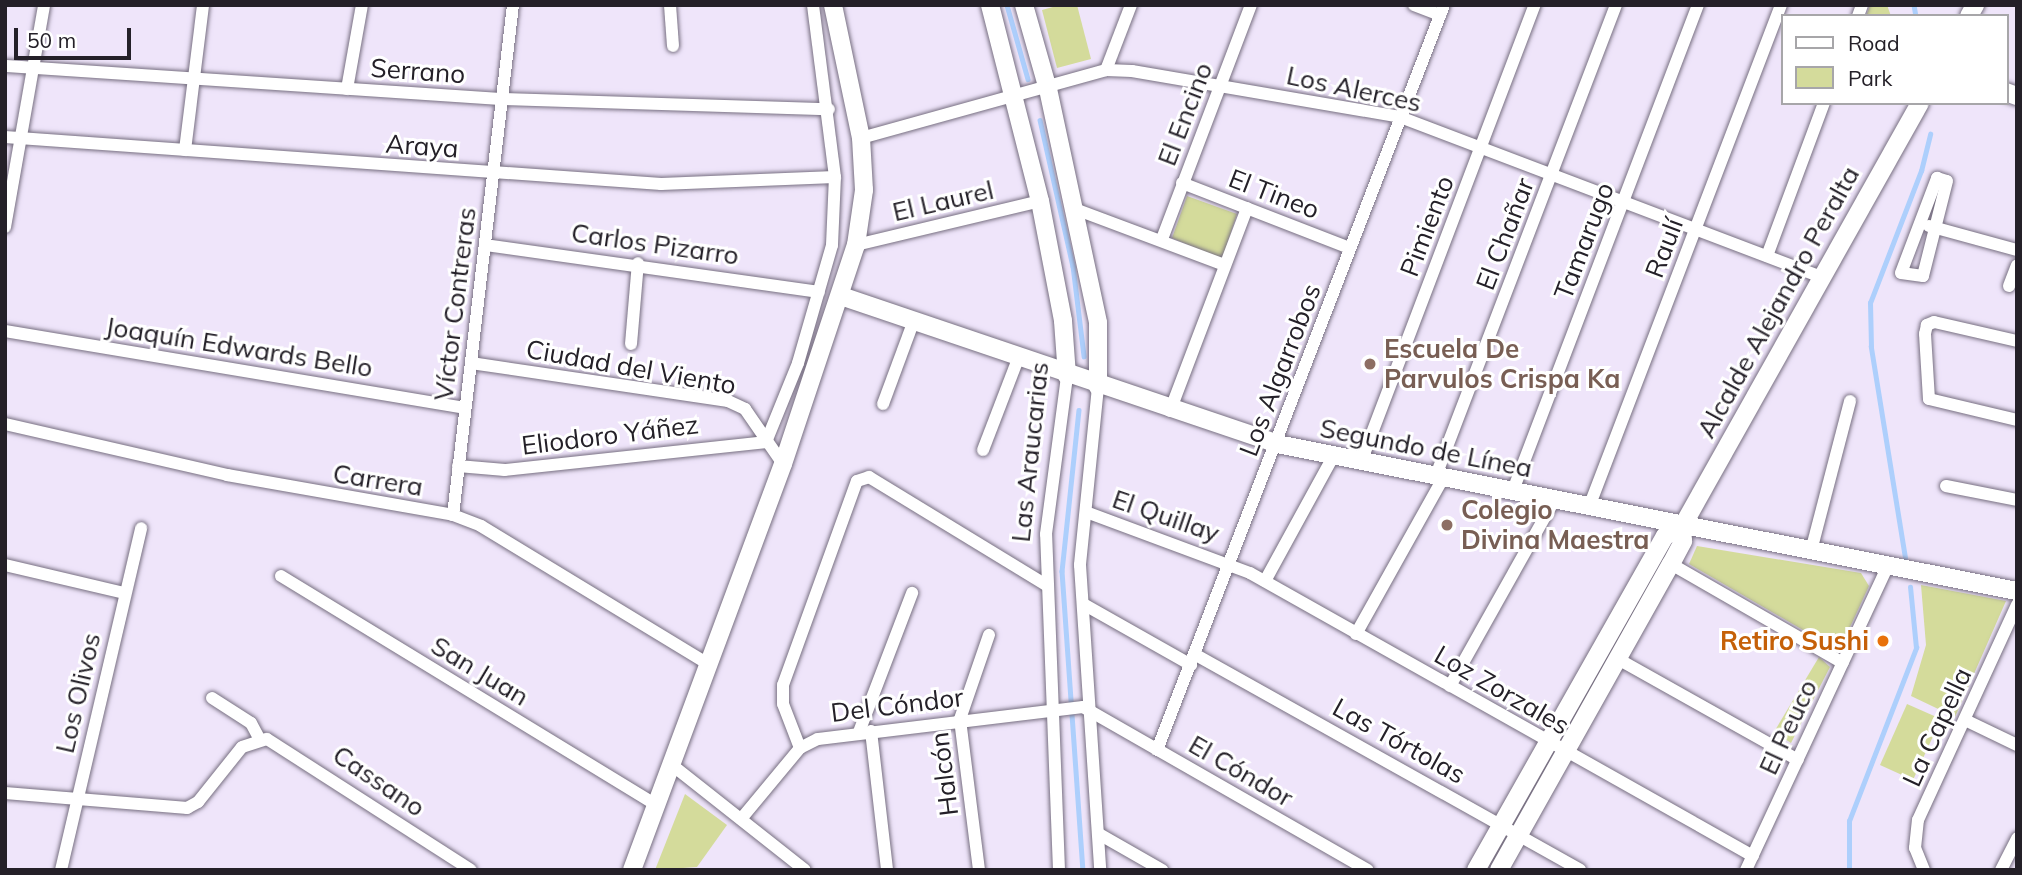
<!DOCTYPE html>
<meta charset="utf-8">
<style>
body{margin:0}
#map{position:relative;width:2022px;height:875px;overflow:hidden;background:#efe5fa;font-family:Mulish,sans-serif}
div>[style]{position:absolute}
[style*='--x']{left:calc(var(--x)*1px);top:calc(var(--y)*1px);width:calc(var(--w)*1px);rotate:calc(var(--a)*1deg)}
.green>*{inset:0;background:#d4db9b}
.stream>*{height:4.5px;margin:-2.25px;padding:0 2.25px;transform-origin:2.25px;border-radius:2.25px;background:#adcffc}
.roads{filter:drop-shadow(0 0 2px #776f81) drop-shadow(0 0 2px #776f81)}
.street>*{height:12px;margin:-6px;padding:0 6px;transform-origin:6px;border-radius:6px;background:#fff}
.secondary>*{height:18px;margin:-9px;padding:0 9px;transform-origin:9px;border-radius:9px;background:#fff}
.dots>*{width:19px;height:19px;translate:-50% -50%;box-sizing:border-box;border:4px solid #fff;border-radius:50%}
span{translate:-50% -50%;white-space:nowrap;text-align:center;line-height:1.15;-webkit-text-stroke:6px #fff;paint-order:stroke}
.street-label{font-size:26px;color:#242028}
.education-label{font-size:26px;color:#785e54;font-weight:700}
.left{translate:0 -50%;text-align:left}
.food-label{font-size:26px;color:#c56008;font-weight:700}
.right{translate:-100% -50%;text-align:right}
.frame{position:absolute;inset:0;border:7px solid #242028;pointer-events:none}
.legend{position:absolute;left:1781px;top:14px;width:228px;height:91px;box-sizing:border-box;background:#fff;border:2px solid #a7a6a9;margin:0;padding:9px 12px;list-style:none;font-size:21px;color:#242028}
.legend li{display:flex;align-items:center;gap:14px;height:35px}
.legend b{width:35px;border:2px solid #a7a6a9}
.scale{position:absolute;left:14px;top:28px;width:117px;height:32px;box-sizing:border-box;border:4px solid #242028;border-top:0;padding-left:9px;font-size:21px;line-height:24px;white-space:nowrap;color:#242028;-webkit-text-stroke:5px #fff;paint-order:stroke}
</style>
<div id="map">
<div class="green">
<i style="clip-path:polygon(1060px 5px,1077px 5px,1091px 59px,1057px 68px,1042px 10px)"></i>
<i style="clip-path:polygon(1870px 5px,1887px 5px,1891px 16px,1866px 16px)"></i>
<i style="clip-path:polygon(1187px 196px,1237px 214px,1222px 259px,1172px 238px)"></i>
<i style="clip-path:polygon(1697px 546px,1861px 573px,1869px 586px,1839px 651px,1689px 564px)"></i>
<i style="clip-path:polygon(1921px 585px,2006px 601px,1955px 717px,1911px 696px,1926px 645px)"></i>
<i style="clip-path:polygon(1819px 657px,1830px 667px,1791px 743px,1774px 732px)"></i>
<i style="clip-path:polygon(1907px 704px,1941px 719px,1913px 780px,1880px 765px)"></i>
<i style="clip-path:polygon(685px 794px,727px 825px,697px 867px,655px 870px)"></i>
</div>
<div class="stream">
<i style="--x:1007;--y:5;--w:77;--a:74.2"></i>
<i style="--x:1914;--y:5;--w:11;--a:80"></i>
<i style="--x:1040;--y:120;--w:150;--a:77.3"></i>
<i style="--x:1073;--y:266;--w:91;--a:83"></i>
<i style="--x:1079;--y:410;--w:162;--a:96"></i>
<i style="--x:1062;--y:571;--w:300;--a:86"></i>
<i style="--x:1905;--y:558;--w:214;--a:-99.2"></i>
<i style="--x:1871;--y:347;--w:44;--a:-91.3"></i>
<i style="--x:1870;--y:303;--w:142;--a:-68.9"></i>
<i style="--x:1921;--y:171;--w:38;--a:-76"></i>
<i style="--x:1849;--y:870;--w:49;--a:-90"></i>
<i style="--x:1849;--y:821;--w:186;--a:-68.8"></i>
<i style="--x:1916;--y:648;--w:61;--a:-95.6"></i>
</div>
<div class="roads">
<div class="street">
<i style="--x:670;--y:5;--w:41;--a:85.8"></i>
<i style="--x:1414;--y:5;--w:28;--a:21"></i>
<i style="--x:1858;--y:16;--w:12;--a:-70"></i>
<i style="--x:5;--y:66;--w:498;--a:3.8"></i>
<i style="--x:502;--y:99;--w:327;--a:1.8"></i>
<i style="--x:1106;--y:70;--w:70;--a:-69"></i>
<i style="--x:347;--y:89;--w:85;--a:-79.9"></i>
<i style="--x:5;--y:137;--w:658;--a:4.1"></i>
<i style="--x:661;--y:184;--w:174;--a:-2.3"></i>
<i style="--x:861;--y:138;--w:254;--a:-15.5"></i>
<i style="--x:1106;--y:70;--w:26;--a:2"></i>
<i style="--x:1132;--y:71;--w:272;--a:9.7"></i>
<i style="--x:1400;--y:117;--w:451;--a:20.8"></i>
<i style="--x:185;--y:150;--w:146;--a:-82.9"></i>
<i style="--x:1937;--y:178;--w:10;--a:17"></i>
<i style="--x:1947;--y:181;--w:98;--a:104.2"></i>
<i style="--x:1923;--y:276;--w:22;--a:-172"></i>
<i style="--x:1901;--y:273;--w:102;--a:-69.2"></i>
<i style="--x:1182;--y:183;--w:180;--a:21.2"></i>
<i style="--x:1075;--y:209;--w:160;--a:20.5"></i>
<i style="--x:1929;--y:226;--w:91;--a:15.3"></i>
<i style="--x:5;--y:227;--w:225;--a:-80"></i>
<i style="--x:1162;--y:239;--w:250;--a:-69.2"></i>
<i style="--x:485;--y:245;--w:337;--a:8"></i>
<i style="--x:856;--y:245;--w:189;--a:-13.4"></i>
<i style="--x:1767;--y:256;--w:163;--a:-69.6"></i>
<i style="--x:2009;--y:286;--w:22;--a:-69"></i>
<i style="--x:5;--y:331;--w:466;--a:9.5"></i>
<i style="--x:2017;--y:341;--w:85;--a:-167.1"></i>
<i style="--x:1934;--y:322;--w:8;--a:157"></i>
<i style="--x:1927;--y:325;--w:9;--a:103"></i>
<i style="--x:1925;--y:334;--w:65;--a:86.5"></i>
<i style="--x:1929;--y:399;--w:90;--a:13.4"></i>
<i style="--x:631;--y:344;--w:81;--a:-85.1"></i>
<i style="--x:471;--y:363;--w:260;--a:8.4"></i>
<i style="--x:728;--y:401;--w:19;--a:25"></i>
<i style="--x:745;--y:409;--w:67;--a:55.4"></i>
<i style="--x:1098;--y:387;--w:179;--a:95.8"></i>
<i style="--x:1080;--y:565;--w:306;--a:86.2"></i>
<i style="--x:883;--y:404;--w:86;--a:-69.7"></i>
<i style="--x:1170;--y:411;--w:217;--a:-69.2"></i>
<i style="--x:5;--y:424;--w:228;--a:12.9"></i>
<i style="--x:227;--y:475;--w:230;--a:10"></i>
<i style="--x:453;--y:515;--w:30;--a:21"></i>
<i style="--x:481;--y:526;--w:268;--a:31.3"></i>
<i style="--x:766;--y:442;--w:85;--a:-67.9"></i>
<i style="--x:798;--y:363;--w:123;--a:-73.9"></i>
<i style="--x:832;--y:245;--w:68;--a:-87.5"></i>
<i style="--x:835;--y:177;--w:173;--a:-97.3"></i>
<i style="--x:983;--y:450;--w:97;--a:-69"></i>
<i style="--x:1361;--y:462;--w:489;--a:-69.2"></i>
<i style="--x:458;--y:466;--w:47;--a:4.9"></i>
<i style="--x:505;--y:470;--w:262;--a:-6.1"></i>
<i style="--x:1435;--y:478;--w:506;--a:-69.06"></i>
<i style="--x:1946;--y:486;--w:72;--a:11.2"></i>
<i style="--x:1512;--y:493;--w:522;--a:-69.14"></i>
<i style="--x:1589;--y:507;--w:537;--a:-69.07"></i>
<i style="--x:1086;--y:512;--w:175;--a:20.4"></i>
<i style="--x:1250;--y:573;--w:577;--a:29.36"></i>
<i style="--x:453;--y:515;--w:514;--a:-83.29"></i>
<i style="--x:1811;--y:551;--w:155;--a:-75.4"></i>
<i style="--x:1671;--y:564;--w:198;--a:29.9"></i>
<i style="--x:5;--y:565;--w:122;--a:13.2"></i>
<i style="--x:281;--y:576;--w:439;--a:31.4"></i>
<i style="--x:1265;--y:581;--w:141;--a:-61.3"></i>
<i style="--x:1085;--y:605;--w:122;--a:29.5"></i>
<i style="--x:1356;--y:634;--w:176;--a:-60.8"></i>
<i style="--x:1196;--y:655;--w:440;--a:29.2"></i>
<i style="--x:1618;--y:659;--w:206;--a:29.3"></i>
<i style="--x:1450;--y:686;--w:212;--a:-60.7"></i>
<i style="--x:212;--y:698;--w:46;--a:32.7"></i>
<i style="--x:251;--y:723;--w:17;--a:62"></i>
<i style="--x:1965;--y:720;--w:58;--a:25.7"></i>
<i style="--x:871;--y:731;--w:140;--a:83.4"></i>
<i style="--x:859;--y:732;--w:149;--a:-69.1"></i>
<i style="--x:800;--y:748;--w:47;--a:-111.1"></i>
<i style="--x:783;--y:704;--w:19;--a:-90"></i>
<i style="--x:783;--y:685;--w:217;--a:-70.1"></i>
<i style="--x:857;--y:481;--w:13;--a:-18"></i>
<i style="--x:869;--y:477;--w:207;--a:31.4"></i>
<i style="--x:1157;--y:750;--w:798;--a:-68.93"></i>
<i style="--x:672;--y:765;--w:169;--a:38.3"></i>
<i style="--x:5;--y:793;--w:183;--a:4.7"></i>
<i style="--x:187;--y:808;--w:13;--a:-29"></i>
<i style="--x:198;--y:802;--w:70;--a:-51.3"></i>
<i style="--x:242;--y:747;--w:26;--a:-18"></i>
<i style="--x:267;--y:739;--w:242;--a:32.7"></i>
<i style="--x:741;--y:819;--w:92;--a:-50.3"></i>
<i style="--x:800;--y:748;--w:20;--a:-27"></i>
<i style="--x:818;--y:739;--w:267;--a:-6.9"></i>
<i style="--x:1083;--y:707;--w:328;--a:29.8"></i>
<i style="--x:1099;--y:834;--w:73;--a:29.7"></i>
<i style="--x:61;--y:870;--w:351;--a:-76.8"></i>
<i style="--x:979;--y:870;--w:152;--a:-97.2"></i>
<i style="--x:960;--y:719;--w:89;--a:-71"></i>
<i style="--x:1059;--y:870;--w:336;--a:-92.2"></i>
<i style="--x:1046;--y:534;--w:159;--a:-82.4"></i>
<i style="--x:1746;--y:870;--w:336;--a:-65"></i>
<i style="--x:1924;--y:870;--w:24;--a:-112"></i>
<i style="--x:1915;--y:848;--w:28;--a:-84"></i>
<i style="--x:1918;--y:820;--w:237;--a:-65.3"></i>
<i style="--x:2001;--y:870;--w:36;--a:-63"></i>
</div>
<div class="secondary">
<i style="--x:990;--y:5;--w:202;--a:75.7"></i>
<i style="--x:1040;--y:201;--w:122;--a:79.1"></i>
<i style="--x:1063;--y:321;--w:55;--a:85.8"></i>
<i style="--x:1024;--y:5;--w:87;--a:74.1"></i>
<i style="--x:1048;--y:89;--w:239;--a:77.9"></i>
<i style="--x:1098;--y:323;--w:64;--a:90"></i>
<i style="--x:1969;--y:16;--w:13;--a:-61"></i>
<i style="--x:2006;--y:92;--w:12;--a:20"></i>
<i style="--x:841;--y:296;--w:460;--a:18.7"></i>
<i style="--x:1277;--y:444;--w:754;--a:11.24"></i>
<i style="--x:632;--y:870;--w:433;--a:-69.6"></i>
<i style="--x:783;--y:464;--w:231;--a:-71.6"></i>
<i style="--x:856;--y:245;--w:56;--a:-81.7"></i>
<i style="--x:864;--y:190;--w:52;--a:-93.3"></i>
<i style="--x:861;--y:138;--w:136;--a:-101.9"></i>
<i style="--x:1476;--y:870;--w:384;--a:-60.5"></i>
<i style="--x:1665;--y:536;--w:19;--a:-28"></i>
<i style="--x:1682;--y:527;--w:486;--a:-60.7"></i>
<i style="--x:1499;--y:870;--w:351;--a:-60.7"></i>
<i style="--x:1671;--y:564;--w:26;--a:-62"></i>
<i style="--x:1683;--y:541;--w:14;--a:-94"></i>
</div>
</div>
<div class="dots">
<i style="left:1370px;top:364px;background:#8d6e63"></i>
<i style="left:1447px;top:525px;background:#8d6e63"></i>
<i style="left:1883px;top:641px;background:#e8710a"></i>
</div>
<div class="street-label">
<span style="left:418px;top:71px;rotate:4deg">Serrano</span>
<span style="left:1354px;top:89px;rotate:12deg">Los Alerces</span>
<span style="left:1185px;top:114px;rotate:-69deg">El Encino</span>
<span style="left:422px;top:146px;rotate:4deg">Araya</span>
<span style="left:1274px;top:194px;rotate:21deg">El Tineo</span>
<span style="left:943px;top:201px;rotate:-13deg">El Laurel</span>
<span style="left:1427px;top:226px;rotate:-69deg">Pimiento</span>
<span style="left:1505px;top:234px;rotate:-69deg">El Chañar</span>
<span style="left:1584px;top:241px;rotate:-69deg">Tamarugo</span>
<span style="left:655px;top:244px;rotate:8deg">Carlos Pizarro</span>
<span style="left:1664px;top:248px;rotate:-69deg">Raulí</span>
<span style="left:1778px;top:302px;rotate:-61deg">Alcalde Alejandro Peralta</span>
<span style="left:455px;top:304px;rotate:-83deg">Víctor Contreras</span>
<span style="left:239px;top:347px;rotate:9deg">Joaquín Edwards Bello</span>
<span style="left:631px;top:367px;rotate:10deg">Ciudad del Viento</span>
<span style="left:1280px;top:370px;rotate:-69deg">Los Algarrobos</span>
<span style="left:610px;top:435px;rotate:-7deg">Eliodoro Yáñez</span>
<span style="left:1426px;top:448px;rotate:11deg">Segundo de Línea</span>
<span style="left:1030px;top:452px;rotate:-84deg">Las Araucarias</span>
<span style="left:378px;top:480px;rotate:9deg">Carrera</span>
<span style="left:1166px;top:516px;rotate:19deg">El Quillay</span>
<span style="left:480px;top:671px;rotate:31deg">San Juan</span>
<span style="left:1502px;top:690px;rotate:30deg">Loz Zorzales</span>
<span style="left:78px;top:693px;rotate:-77deg">Los Olivos</span>
<span style="left:897px;top:705px;rotate:-7deg">Del Cóndor</span>
<span style="left:1788px;top:727px;rotate:-65deg">El Peuco</span>
<span style="left:1937px;top:727px;rotate:-65deg">La Capella</span>
<span style="left:1399px;top:741px;rotate:29deg">Las Tórtolas</span>
<span style="left:1241px;top:771px;rotate:30deg">El Cóndor</span>
<span style="left:944px;top:774px;rotate:-97deg">Halcón</span>
<span style="left:379px;top:781px;rotate:34deg">Cassano</span>
</div>
<div class="education-label">
<span class="left" style="left:1384px;top:364px">Escuela De<br>Parvulos Crispa Ka</span>
<span class="left" style="left:1461px;top:525px">Colegio<br>Divina Maestra</span>
</div>
<div class="food-label">
<span class="right" style="left:1869px;top:641px">Retiro Sushi</span>
</div>
<div class="frame"></div>
<ul class="legend">
<li><b style="height:9px;background:#fff"></b>Road</li>
<li><b style="height:19px;background:#d4db9b"></b>Park</li>
</ul>
<div class="scale">50 m</div>
</div>
